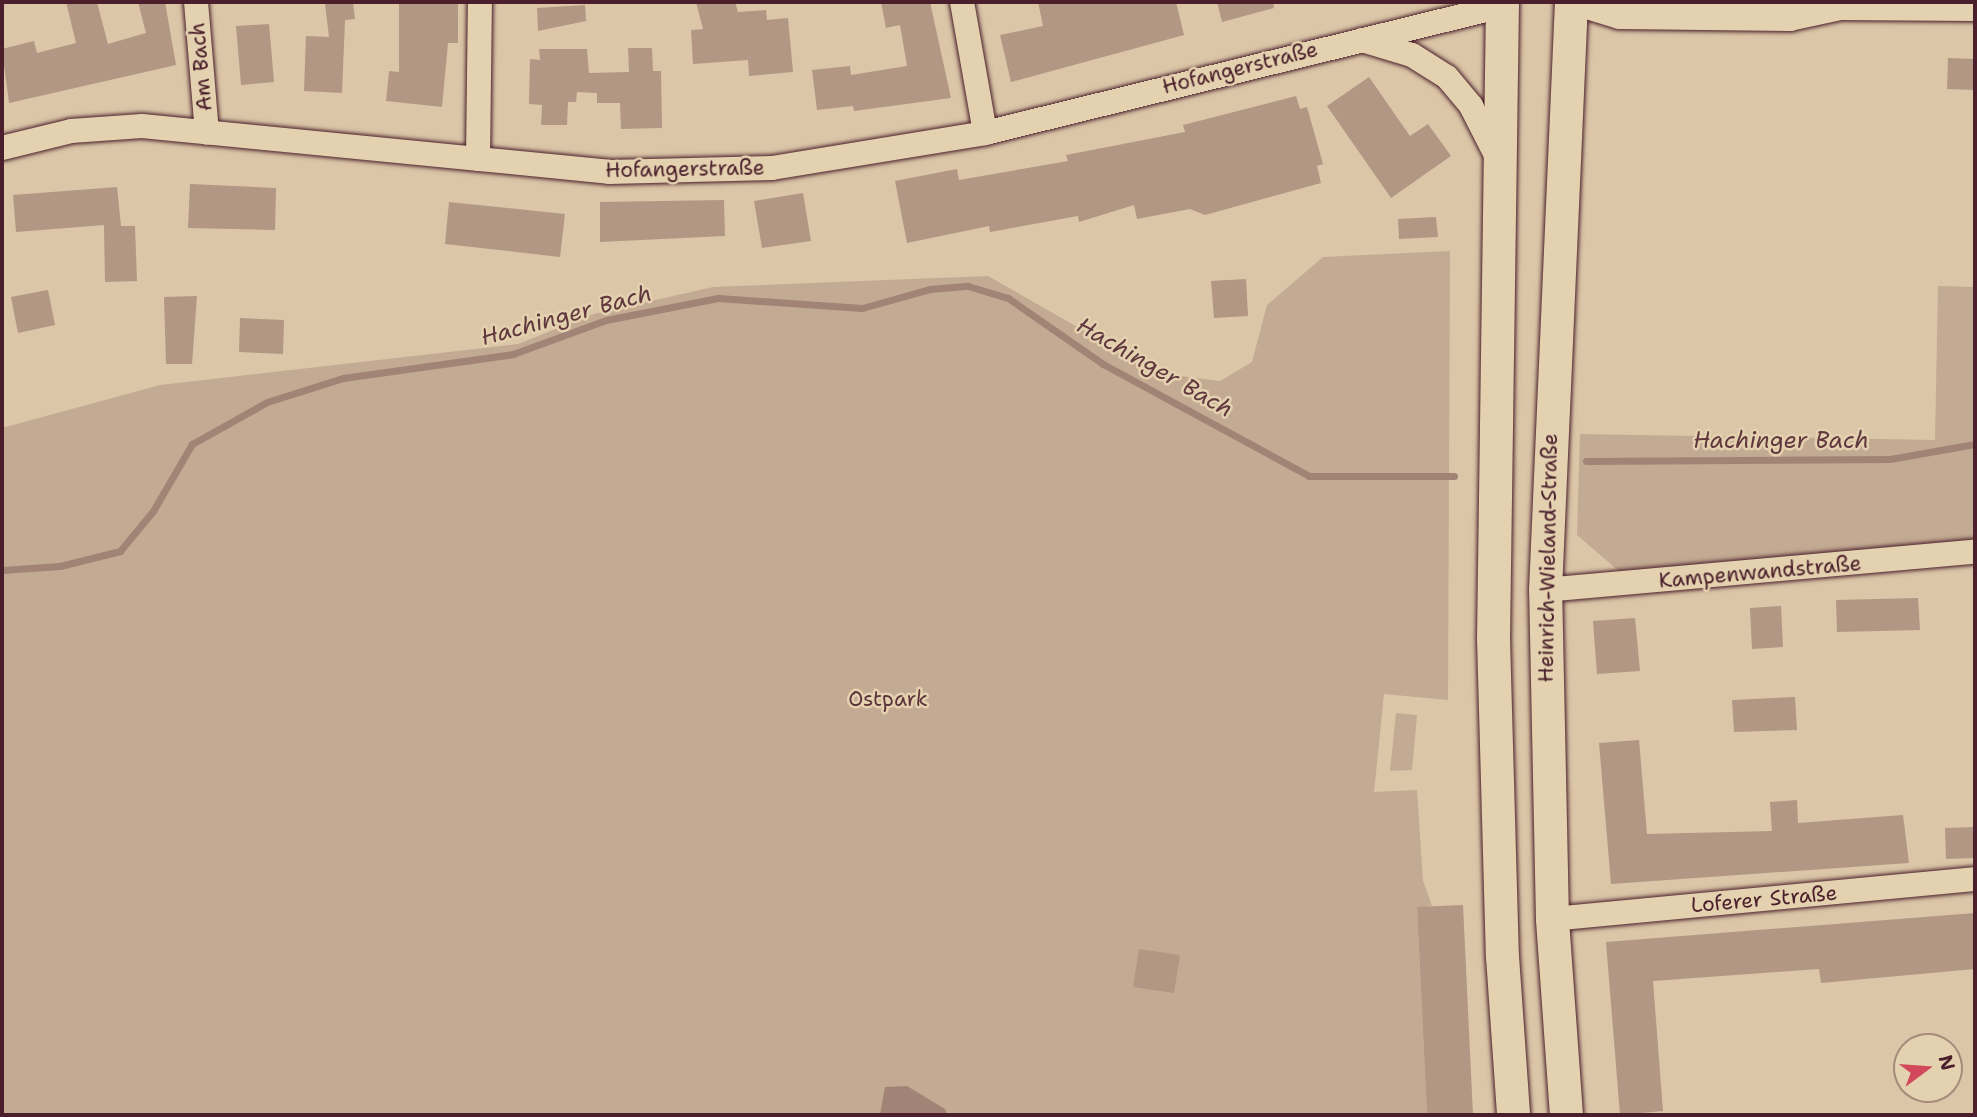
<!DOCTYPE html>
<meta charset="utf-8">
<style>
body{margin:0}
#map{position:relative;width:1977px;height:1117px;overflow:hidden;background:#dbc6a7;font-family:"Shantell Sans",sans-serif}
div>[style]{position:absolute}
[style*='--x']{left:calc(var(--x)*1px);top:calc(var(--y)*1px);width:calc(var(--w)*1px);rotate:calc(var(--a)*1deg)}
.green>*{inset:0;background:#c3aa92}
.water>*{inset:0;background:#a18476}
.stream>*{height:7px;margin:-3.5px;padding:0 3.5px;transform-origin:3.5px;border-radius:3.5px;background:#a18476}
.building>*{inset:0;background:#b29784}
.roads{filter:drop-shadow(0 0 2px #4a1f2b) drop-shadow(0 0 2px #4a1f2b)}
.street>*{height:24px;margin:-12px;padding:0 12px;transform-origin:12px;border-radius:12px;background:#e4d1af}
.secondary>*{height:33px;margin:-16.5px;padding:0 16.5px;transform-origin:16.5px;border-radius:16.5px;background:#e4d1af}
span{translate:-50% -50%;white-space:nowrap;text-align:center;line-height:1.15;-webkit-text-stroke:5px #e4d1af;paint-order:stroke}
.street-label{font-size:21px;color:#4a1f2b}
.park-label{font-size:21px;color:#5c343a}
.water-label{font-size:23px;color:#60383e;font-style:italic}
.frame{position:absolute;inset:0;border:4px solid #4a1f2b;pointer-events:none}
.north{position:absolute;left:1893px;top:1033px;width:70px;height:70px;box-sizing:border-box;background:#e4d1af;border:2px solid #a68a7a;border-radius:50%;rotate:74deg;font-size:19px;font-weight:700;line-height:28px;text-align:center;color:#4a1f2b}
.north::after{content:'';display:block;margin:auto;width:24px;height:32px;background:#d1495b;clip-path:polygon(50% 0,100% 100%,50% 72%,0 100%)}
</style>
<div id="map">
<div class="green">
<i style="clip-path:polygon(1450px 251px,1448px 700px,1384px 694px,1374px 792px,1417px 790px,1423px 881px,1432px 906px,1417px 908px,1427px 1115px,2px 1115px,2px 428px,160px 385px,518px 344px,594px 314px,713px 287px,988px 276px,1158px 373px,1220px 381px,1252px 362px,1267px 305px,1323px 257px)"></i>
<i style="clip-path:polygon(1938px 286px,1975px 287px,1975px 542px,1620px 572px,1577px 535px,1580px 434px,1935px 440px)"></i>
<i style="clip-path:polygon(1396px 713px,1417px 715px,1412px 770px,1390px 771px)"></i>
</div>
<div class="water">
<i style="clip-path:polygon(907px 1086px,945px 1109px,947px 1115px,880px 1115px,885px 1087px)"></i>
</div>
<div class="stream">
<i style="--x:1586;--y:461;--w:304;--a:-0.4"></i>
<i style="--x:1890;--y:459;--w:86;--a:-10"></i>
<i style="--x:2;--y:570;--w:58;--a:-3.9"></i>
<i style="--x:60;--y:566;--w:62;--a:-14"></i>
<i style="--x:120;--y:551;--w:52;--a:-50.5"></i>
<i style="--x:153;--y:511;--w:78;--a:-59.8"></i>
<i style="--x:192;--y:444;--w:86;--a:-29.2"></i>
<i style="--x:267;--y:402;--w:80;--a:-17.5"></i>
<i style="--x:343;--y:378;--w:172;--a:-8"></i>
<i style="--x:513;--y:354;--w:99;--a:-20.1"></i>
<i style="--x:606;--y:320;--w:114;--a:-11.1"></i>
<i style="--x:718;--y:298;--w:144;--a:4"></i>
<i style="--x:862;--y:308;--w:71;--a:-15.6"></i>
<i style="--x:930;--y:289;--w:38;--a:-5"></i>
<i style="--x:968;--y:286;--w:42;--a:16.7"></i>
<i style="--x:1008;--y:298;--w:116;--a:34.8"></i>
<i style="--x:1103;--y:364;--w:234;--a:28.5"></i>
<i style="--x:1309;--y:476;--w:145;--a:0"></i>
</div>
<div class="building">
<i style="clip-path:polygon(66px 2px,97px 2px,108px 44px,146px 33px,138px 2px,165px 2px,176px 65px,9px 103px,2px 49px,34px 41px,37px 53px,76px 43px)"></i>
<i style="clip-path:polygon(353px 2px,355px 19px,345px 20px,342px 93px,304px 91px,306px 36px,329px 37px,325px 4px)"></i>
<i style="clip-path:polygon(696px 2px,735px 2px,738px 12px,766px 10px,767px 20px,788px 18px,793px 72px,749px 76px,748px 60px,693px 64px,691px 30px,703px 29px)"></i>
<i style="clip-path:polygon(881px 2px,930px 2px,951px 98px,854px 111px,853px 106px,817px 110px,812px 70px,850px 66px,851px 75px,907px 66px,900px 25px,886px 28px)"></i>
<i style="clip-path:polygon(1038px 2px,1176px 2px,1184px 35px,1011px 82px,1000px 35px,1043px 26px)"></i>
<i style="clip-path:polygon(1217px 2px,1273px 2px,1274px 8px,1222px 22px)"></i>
<i style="clip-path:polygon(399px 4px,458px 4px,458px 43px,448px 43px,442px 107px,386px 101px,389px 71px,399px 72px)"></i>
<i style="clip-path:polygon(585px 5px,586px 21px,538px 31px,537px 8px)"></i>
<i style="clip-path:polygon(269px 24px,274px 82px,241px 85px,236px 26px)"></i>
<i style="clip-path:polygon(628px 48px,652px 48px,653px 71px,661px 71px,662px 128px,621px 129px,620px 103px,597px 103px,597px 93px,577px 92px,576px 102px,568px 102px,567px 125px,541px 125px,542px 105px,529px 104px,530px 59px,540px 60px,539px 49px,587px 49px,589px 73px,629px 72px)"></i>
<i style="clip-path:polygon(1948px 58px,1975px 59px,1975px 90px,1947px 89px)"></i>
<i style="clip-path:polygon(1369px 77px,1410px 136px,1428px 124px,1451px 156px,1391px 198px,1327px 106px)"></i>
<i style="clip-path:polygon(1296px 96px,1300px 109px,1307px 107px,1323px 164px,1317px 166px,1321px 183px,1205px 215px,1190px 209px,1137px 219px,1134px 205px,1079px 222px,1078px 216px,990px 232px,989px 226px,907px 243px,895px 181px,957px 169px,959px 180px,1068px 161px,1066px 155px,1185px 132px,1183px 125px)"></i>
<i style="clip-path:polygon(190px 184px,276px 188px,275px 230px,188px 228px)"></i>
<i style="clip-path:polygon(117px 187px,121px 226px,135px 226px,137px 281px,105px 282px,104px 225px,16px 232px,13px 195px)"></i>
<i style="clip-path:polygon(803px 193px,811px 241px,762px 248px,754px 201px)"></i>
<i style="clip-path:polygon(724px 200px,725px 236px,600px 242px,600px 202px)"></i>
<i style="clip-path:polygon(449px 202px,565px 214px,560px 257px,445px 244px)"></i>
<i style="clip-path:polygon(1436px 217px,1438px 237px,1399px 239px,1398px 219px)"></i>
<i style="clip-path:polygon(1246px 279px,1248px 316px,1214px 318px,1211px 281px)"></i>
<i style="clip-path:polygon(48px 290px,55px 325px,18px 333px,11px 297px)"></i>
<i style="clip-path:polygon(197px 296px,192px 364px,166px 364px,164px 297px)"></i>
<i style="clip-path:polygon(240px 318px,284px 320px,283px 354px,239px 352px)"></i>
<i style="clip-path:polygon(1918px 598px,1920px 630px,1837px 632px,1836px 600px)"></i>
<i style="clip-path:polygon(1781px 606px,1783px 647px,1752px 649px,1750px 608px)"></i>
<i style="clip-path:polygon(1635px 618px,1640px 671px,1597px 674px,1593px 621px)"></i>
<i style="clip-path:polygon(1795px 697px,1797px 730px,1734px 732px,1732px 700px)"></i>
<i style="clip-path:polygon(1639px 740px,1647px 834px,1772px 831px,1770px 802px,1797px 800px,1798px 823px,1903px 815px,1909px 863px,1611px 884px,1599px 743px)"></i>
<i style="clip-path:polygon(1975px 827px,1975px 858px,1946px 859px,1945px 828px)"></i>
<i style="clip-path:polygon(1463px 905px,1473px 1115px,1427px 1115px,1417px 907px)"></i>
<i style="clip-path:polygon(1975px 913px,1975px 969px,1821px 983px,1819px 969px,1653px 981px,1663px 1111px,1620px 1115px,1606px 942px)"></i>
<i style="clip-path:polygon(1139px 949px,1180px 955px,1174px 993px,1133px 987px)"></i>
</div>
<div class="roads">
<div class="street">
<i style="--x:196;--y:2;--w:131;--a:85.2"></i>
<i style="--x:962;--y:2;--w:133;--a:80"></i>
<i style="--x:1362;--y:40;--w:52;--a:16.7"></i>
<i style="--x:1412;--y:55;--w:41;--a:32.2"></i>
<i style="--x:1447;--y:77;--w:38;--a:50"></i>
<i style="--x:1471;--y:106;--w:59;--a:63"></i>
<i style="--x:2;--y:148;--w:71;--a:-13.8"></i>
<i style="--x:71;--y:131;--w:71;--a:-4"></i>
<i style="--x:142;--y:126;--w:469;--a:5.6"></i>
<i style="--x:609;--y:172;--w:163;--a:-1.4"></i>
<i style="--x:772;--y:168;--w:216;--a:-9.3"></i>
<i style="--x:985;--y:133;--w:532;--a:-13.8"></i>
<i style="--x:478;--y:159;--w:157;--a:-89.3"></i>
<i style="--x:1545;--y:590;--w:432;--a:-5.1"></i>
<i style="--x:1552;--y:919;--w:425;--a:-5.4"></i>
</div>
<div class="secondary">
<i style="--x:1502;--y:2;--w:636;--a:90.81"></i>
<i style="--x:1493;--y:638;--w:318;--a:88.4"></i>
<i style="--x:1502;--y:956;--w:159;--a:86"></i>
<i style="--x:1587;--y:2;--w:34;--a:17"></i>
<i style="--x:1620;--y:12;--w:169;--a:0.7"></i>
<i style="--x:1789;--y:14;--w:51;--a:-12.4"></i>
<i style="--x:1839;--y:3;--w:136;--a:0.4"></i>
<i style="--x:1566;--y:1115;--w:196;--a:-94.1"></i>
<i style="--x:1552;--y:919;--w:329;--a:-91.2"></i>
<i style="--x:1545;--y:590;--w:589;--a:-87.47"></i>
</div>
</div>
<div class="street-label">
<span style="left:201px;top:67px;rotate:-95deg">Am Bach</span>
<span style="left:1240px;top:68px;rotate:-14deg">Hofangerstraße</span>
<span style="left:685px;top:169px;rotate:-1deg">Hofangerstraße</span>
<span style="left:1548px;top:558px;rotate:-89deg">Heinrich-Wieland-Straße</span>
<span style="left:1760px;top:572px;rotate:-5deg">Kampenwandstraße</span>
<span style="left:1764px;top:899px;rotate:-5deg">Loferer Straße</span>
</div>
<div class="park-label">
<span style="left:888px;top:699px">Ostpark</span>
</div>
<div class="water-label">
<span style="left:566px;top:315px;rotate:-15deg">Hachinger Bach</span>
<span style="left:1155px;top:367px;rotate:30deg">Hachinger Bach</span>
<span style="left:1781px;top:440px">Hachinger Bach</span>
</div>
<div class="frame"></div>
<div class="north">N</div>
</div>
